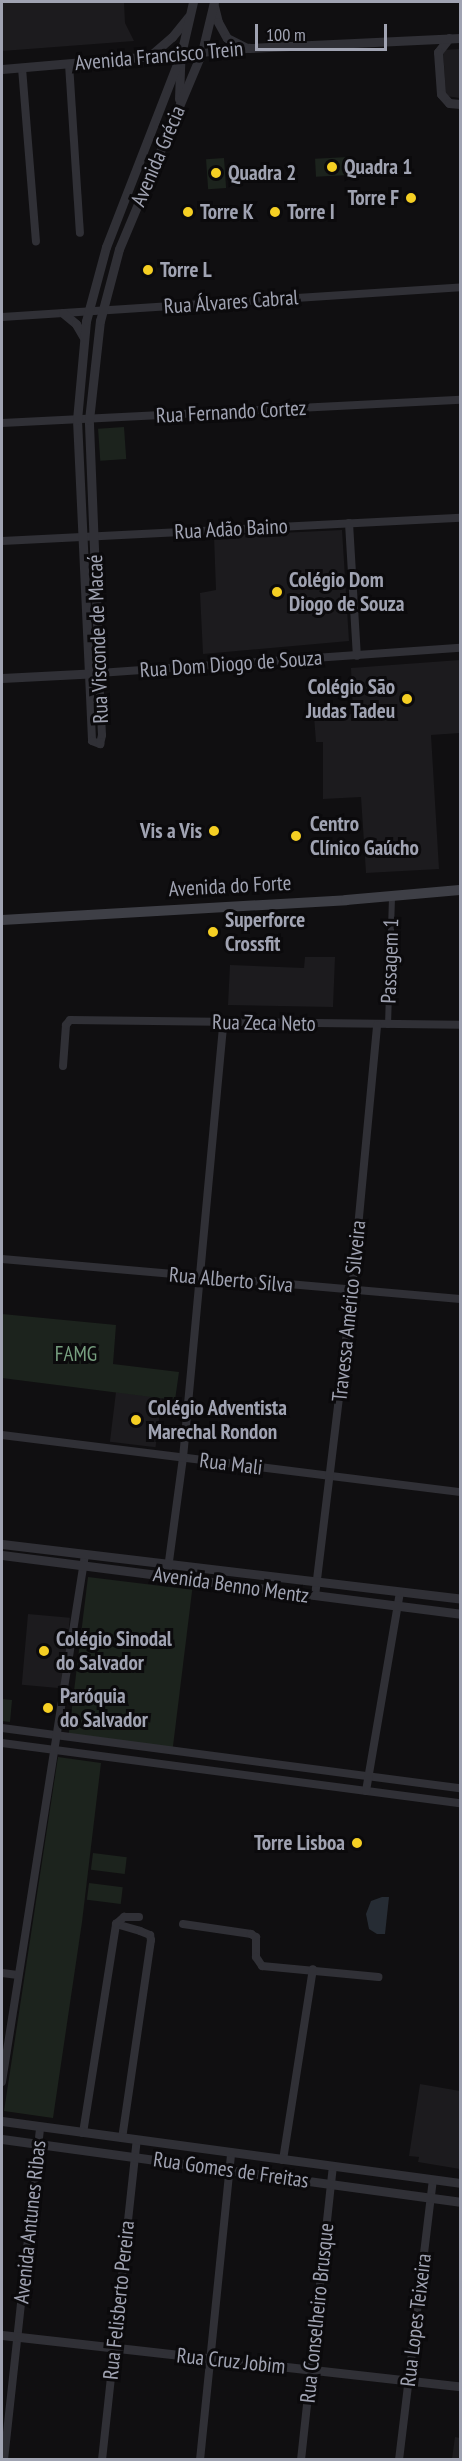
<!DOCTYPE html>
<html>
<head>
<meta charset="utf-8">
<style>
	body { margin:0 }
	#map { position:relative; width:462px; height:2461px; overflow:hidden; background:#100f11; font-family:"PT Sans Narrow",sans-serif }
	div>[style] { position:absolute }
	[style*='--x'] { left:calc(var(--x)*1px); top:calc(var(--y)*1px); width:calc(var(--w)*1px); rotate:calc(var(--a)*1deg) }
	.built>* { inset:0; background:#1c1b1e; transform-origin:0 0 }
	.green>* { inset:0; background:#1c231d; transform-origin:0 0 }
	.water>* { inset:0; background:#262c34 }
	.pedestrian>* { height:6px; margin:-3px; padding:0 3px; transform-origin:3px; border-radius:3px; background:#303036 }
	.minor>* { height:8px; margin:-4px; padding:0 4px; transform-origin:4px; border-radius:4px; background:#303036 }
	.tertiary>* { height:9px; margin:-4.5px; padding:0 4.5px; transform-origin:4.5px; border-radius:4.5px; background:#303036 }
	.secondary>* { height:10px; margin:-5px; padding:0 5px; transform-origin:5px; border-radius:5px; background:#3e3f46 }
	.dots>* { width:16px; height:16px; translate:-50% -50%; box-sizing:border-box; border:3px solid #0b0a0c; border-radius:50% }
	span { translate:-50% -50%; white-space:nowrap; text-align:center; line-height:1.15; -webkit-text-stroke:6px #0b0a0c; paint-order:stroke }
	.street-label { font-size:21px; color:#a0a3b2 }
	.poi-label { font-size:21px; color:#a0a3b2; font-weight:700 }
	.left { translate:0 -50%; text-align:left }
	.right { translate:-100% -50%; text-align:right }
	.park-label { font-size:21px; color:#769e7f }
	.frame { position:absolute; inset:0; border:3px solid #a0a3b2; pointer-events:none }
	.scale { position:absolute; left:255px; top:24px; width:132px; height:27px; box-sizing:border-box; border:3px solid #a0a3b2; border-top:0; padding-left:8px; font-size:18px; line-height:21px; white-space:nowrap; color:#a0a3b2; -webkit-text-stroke:4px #0b0a0c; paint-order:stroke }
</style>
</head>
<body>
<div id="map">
	<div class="built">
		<i style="clip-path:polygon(2px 2px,124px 2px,125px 23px,134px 41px,2px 51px)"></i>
		<i style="clip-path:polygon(460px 49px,460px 98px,446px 96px,443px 50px)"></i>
		<i style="clip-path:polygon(342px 530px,349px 641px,203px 654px,200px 593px,216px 590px,214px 536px)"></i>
		<i style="clip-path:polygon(460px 660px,460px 733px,431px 735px,439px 869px,366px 873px,361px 797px,323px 799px,323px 742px,316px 742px,314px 716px,353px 714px,351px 668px)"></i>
		<i style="clip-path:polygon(305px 957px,335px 957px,333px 1007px,228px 1005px,230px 965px,304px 968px)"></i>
		<i style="left:116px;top:1392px;width:46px;height:50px;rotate:7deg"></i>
		<i style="left:28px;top:1614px;width:42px;height:71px;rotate:5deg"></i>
		<i style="clip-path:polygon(420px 2084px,460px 2091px,460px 2169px,418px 2162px,419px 2157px,409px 2156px)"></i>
		<i style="clip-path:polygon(455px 2437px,460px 2438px,460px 2459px,452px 2459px)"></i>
	</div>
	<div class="green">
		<i style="left:348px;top:157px;width:18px;height:33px;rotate:87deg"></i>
		<i style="left:224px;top:158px;width:30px;height:18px;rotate:86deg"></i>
		<i style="left:124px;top:427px;width:32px;height:26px;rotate:86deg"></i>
		<i style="clip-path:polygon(2px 1314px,116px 1325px,113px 1364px,179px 1372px,175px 1400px,2px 1378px)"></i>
		<i style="left:88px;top:1577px;width:105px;height:160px;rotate:7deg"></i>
		<i style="clip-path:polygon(2px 1699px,12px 1700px,10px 1722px,2px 1721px)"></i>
		<i style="clip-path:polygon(58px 1757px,101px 1763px,82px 1922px,53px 2118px,4px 2111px)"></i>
		<i style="left:93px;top:1853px;width:34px;height:17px;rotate:7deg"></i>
		<i style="left:89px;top:1883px;width:34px;height:17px;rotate:7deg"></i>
	</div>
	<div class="water">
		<i style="clip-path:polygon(382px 1897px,389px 1897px,385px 1934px,377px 1934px,369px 1929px,366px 1914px,371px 1901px)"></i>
	</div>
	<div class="pedestrian">
		<i style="--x:388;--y:1025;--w:128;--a:-88.2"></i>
	</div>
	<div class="minor">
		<i style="--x:69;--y:64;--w:169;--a:86.3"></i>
		<i style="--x:22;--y:68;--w:174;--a:85.4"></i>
		<i style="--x:2;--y:317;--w:459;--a:-3.7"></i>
		<i style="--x:2;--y:423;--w:459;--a:-2.9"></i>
		<i style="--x:349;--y:523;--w:133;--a:86.6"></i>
		<i style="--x:2;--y:541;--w:459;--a:-2.9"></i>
		<i style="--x:89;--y:674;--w:67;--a:87.4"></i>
		<i style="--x:92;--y:741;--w:9;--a:21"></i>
		<i style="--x:100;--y:744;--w:9;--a:-77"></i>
		<i style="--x:102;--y:735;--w:62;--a:-92.8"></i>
		<i style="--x:99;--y:673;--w:362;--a:-4"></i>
		<i style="--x:63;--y:1066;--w:41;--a:-85.8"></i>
		<i style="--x:66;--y:1025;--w:6;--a:-51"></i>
		<i style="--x:70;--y:1020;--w:390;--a:0.7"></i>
		<i style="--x:2;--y:1259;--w:460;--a:5"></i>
		<i style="--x:2;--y:1435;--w:462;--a:7.1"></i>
		<i style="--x:167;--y:1576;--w:119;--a:-82.3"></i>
		<i style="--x:183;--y:1458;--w:437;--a:-84.7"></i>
		<i style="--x:315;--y:1596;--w:307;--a:-83.1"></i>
		<i style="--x:352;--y:1291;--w:267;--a:-84.6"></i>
		<i style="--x:2;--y:1728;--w:462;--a:7.5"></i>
		<i style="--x:2;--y:1743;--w:462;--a:7.5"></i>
		<i style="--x:366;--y:1791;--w:201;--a:-80.3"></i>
		<i style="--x:116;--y:1924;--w:25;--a:16"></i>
		<i style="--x:140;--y:1931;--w:11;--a:22"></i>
		<i style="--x:150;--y:1935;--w:5;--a:79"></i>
		<i style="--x:151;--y:1940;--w:200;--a:98.3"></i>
		<i style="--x:183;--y:1924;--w:69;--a:8.4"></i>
		<i style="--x:251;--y:1934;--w:6;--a:31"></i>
		<i style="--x:256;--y:1937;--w:20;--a:90"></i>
		<i style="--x:256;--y:1957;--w:11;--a:56"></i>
		<i style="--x:262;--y:1966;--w:117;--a:5.4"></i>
		<i style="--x:2;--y:1973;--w:16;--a:7"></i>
		<i style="--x:2;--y:2082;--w:533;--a:-81.05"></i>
		<i style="--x:83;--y:2133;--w:212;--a:-81"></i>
		<i style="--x:116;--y:1924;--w:11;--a:-41"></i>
		<i style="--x:124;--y:1917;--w:15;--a:0"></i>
		<i style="--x:283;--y:2160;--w:193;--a:-81.1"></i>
		<i style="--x:4;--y:2460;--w:335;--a:-83.8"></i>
		<i style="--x:102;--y:2460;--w:322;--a:-83.8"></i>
		<i style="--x:200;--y:2460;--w:309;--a:-84.2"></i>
		<i style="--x:301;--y:2460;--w:295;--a:-83.8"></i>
		<i style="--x:399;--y:2460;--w:282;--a:-83.1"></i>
	</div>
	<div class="tertiary">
		<i style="--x:214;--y:6;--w:16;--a:76"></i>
		<i style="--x:218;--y:22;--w:18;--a:61"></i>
		<i style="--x:227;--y:38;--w:20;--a:27"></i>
		<i style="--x:449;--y:38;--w:18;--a:128"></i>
		<i style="--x:438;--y:52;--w:42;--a:85.9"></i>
		<i style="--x:441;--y:94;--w:12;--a:48"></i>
		<i style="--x:449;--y:103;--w:11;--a:5"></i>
		<i style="--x:150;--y:56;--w:29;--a:-41"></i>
		<i style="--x:172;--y:37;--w:26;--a:-51"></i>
		<i style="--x:2;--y:69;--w:248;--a:-4.9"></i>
		<i style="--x:249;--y:48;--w:211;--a:-2.7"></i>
		<i style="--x:179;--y:99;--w:37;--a:-88"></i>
		<i style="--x:63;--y:313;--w:17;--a:40"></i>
		<i style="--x:76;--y:324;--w:16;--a:60"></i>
		<i style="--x:89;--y:674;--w:254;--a:-92.7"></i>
		<i style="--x:77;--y:420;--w:99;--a:-84.8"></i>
		<i style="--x:86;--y:321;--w:77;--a:-74.9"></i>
		<i style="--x:106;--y:247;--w:207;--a:-68.8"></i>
		<i style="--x:181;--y:54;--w:53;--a:-77"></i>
		<i style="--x:2;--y:678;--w:97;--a:-3"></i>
		<i style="--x:99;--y:673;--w:253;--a:-92.3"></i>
		<i style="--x:89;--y:420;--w:100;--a:-83.7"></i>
		<i style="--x:100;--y:321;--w:74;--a:-75.2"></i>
		<i style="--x:119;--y:249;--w:214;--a:-67.2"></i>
		<i style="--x:202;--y:52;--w:51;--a:-76.5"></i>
		<i style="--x:2;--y:1544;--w:461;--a:6.8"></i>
		<i style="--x:2;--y:1555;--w:462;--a:7.3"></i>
		<i style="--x:2;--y:2121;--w:462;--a:7.7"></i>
		<i style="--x:2;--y:2139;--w:462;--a:7.8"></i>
		<i style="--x:2;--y:2335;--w:461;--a:6.4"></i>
	</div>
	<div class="secondary">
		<i style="--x:2;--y:920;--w:345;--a:-3.3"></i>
		<i style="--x:346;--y:900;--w:114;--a:-5"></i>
	</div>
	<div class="dots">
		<i style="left:332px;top:167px;background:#f5cf23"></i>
		<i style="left:216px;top:173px;background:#f5cf23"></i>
		<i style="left:411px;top:198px;background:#f5cf23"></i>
		<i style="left:188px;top:212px;background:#f5cf23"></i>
		<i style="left:275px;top:212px;background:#f5cf23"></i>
		<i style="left:148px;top:270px;background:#f5cf23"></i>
		<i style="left:277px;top:592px;background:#f5cf23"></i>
		<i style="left:407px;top:699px;background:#f5cf23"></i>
		<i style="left:214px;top:831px;background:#f5cf23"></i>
		<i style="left:296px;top:836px;background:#f5cf23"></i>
		<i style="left:213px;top:932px;background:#f5cf23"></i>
		<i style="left:136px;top:1420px;background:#f5cf23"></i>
		<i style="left:44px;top:1651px;background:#f5cf23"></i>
		<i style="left:48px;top:1708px;background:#f5cf23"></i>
		<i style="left:357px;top:1843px;background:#f5cf23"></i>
	</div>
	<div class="street-label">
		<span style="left:159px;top:56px;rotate:-5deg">Avenida Francisco Trein</span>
		<span style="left:158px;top:156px;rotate:-67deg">Avenida Grécia</span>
		<span style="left:231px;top:302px;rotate:-4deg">Rua Álvares Cabral</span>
		<span style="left:231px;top:412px;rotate:-3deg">Rua Fernando Cortez</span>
		<span style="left:231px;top:529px;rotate:-3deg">Rua Adão Baino</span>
		<span style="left:98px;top:639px;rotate:-92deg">Rua Visconde de Macaé</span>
		<span style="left:231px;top:664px;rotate:-4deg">Rua Dom Diogo de Souza</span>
		<span style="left:230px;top:886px;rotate:-3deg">Avenida do Forte</span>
		<span style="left:390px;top:961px;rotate:-88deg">Passagem 1</span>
		<span style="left:264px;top:1023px;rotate:1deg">Rua Zeca Neto</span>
		<span style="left:231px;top:1280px;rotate:5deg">Rua Alberto Silva</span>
		<span style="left:349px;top:1311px;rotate:-84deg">Travessa Américo Silveira</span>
		<span style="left:231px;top:1464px;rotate:7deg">Rua Mali</span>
		<span style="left:231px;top:1585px;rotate:8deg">Avenida Benno Mentz</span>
		<span style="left:231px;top:2170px;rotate:8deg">Rua Gomes de Freitas</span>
		<span style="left:30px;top:2222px;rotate:-84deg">Avenida Antunes Ribas</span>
		<span style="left:119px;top:2300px;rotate:-84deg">Rua Felisberto Pereira</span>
		<span style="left:317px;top:2313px;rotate:-84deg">Rua Conselheiro Brusque</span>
		<span style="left:416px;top:2320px;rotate:-83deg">Rua Lopes Teixeira</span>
		<span style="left:231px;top:2361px;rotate:6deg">Rua Cruz Jobim</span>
	</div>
	<div class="poi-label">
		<span class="left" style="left:344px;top:167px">Quadra 1</span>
		<span class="left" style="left:228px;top:173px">Quadra 2</span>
		<span class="right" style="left:399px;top:198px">Torre F</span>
		<span class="left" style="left:200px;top:212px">Torre K</span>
		<span class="left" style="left:287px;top:212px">Torre I</span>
		<span class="left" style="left:160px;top:270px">Torre L</span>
		<span class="left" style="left:289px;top:592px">Colégio Dom<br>Diogo de Souza</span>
		<span class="right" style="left:395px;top:699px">Colégio São<br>Judas Tadeu</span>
		<span class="left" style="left:310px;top:836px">Centro<br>Clínico Gaúcho</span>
		<span class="right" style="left:202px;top:831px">Vis a Vis</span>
		<span class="left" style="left:225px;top:932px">Superforce<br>Crossfit</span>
		<span class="left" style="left:148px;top:1420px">Colégio Adventista<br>Marechal Rondon</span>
		<span class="left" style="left:56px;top:1651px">Colégio Sinodal<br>do Salvador</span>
		<span class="left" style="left:60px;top:1708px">Paróquia<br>do Salvador</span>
		<span class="right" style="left:345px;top:1843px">Torre Lisboa</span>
	</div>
	<div class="park-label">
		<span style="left:76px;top:1354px">FAMG</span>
	</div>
	<div class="frame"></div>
	<div class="scale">100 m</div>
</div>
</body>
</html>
